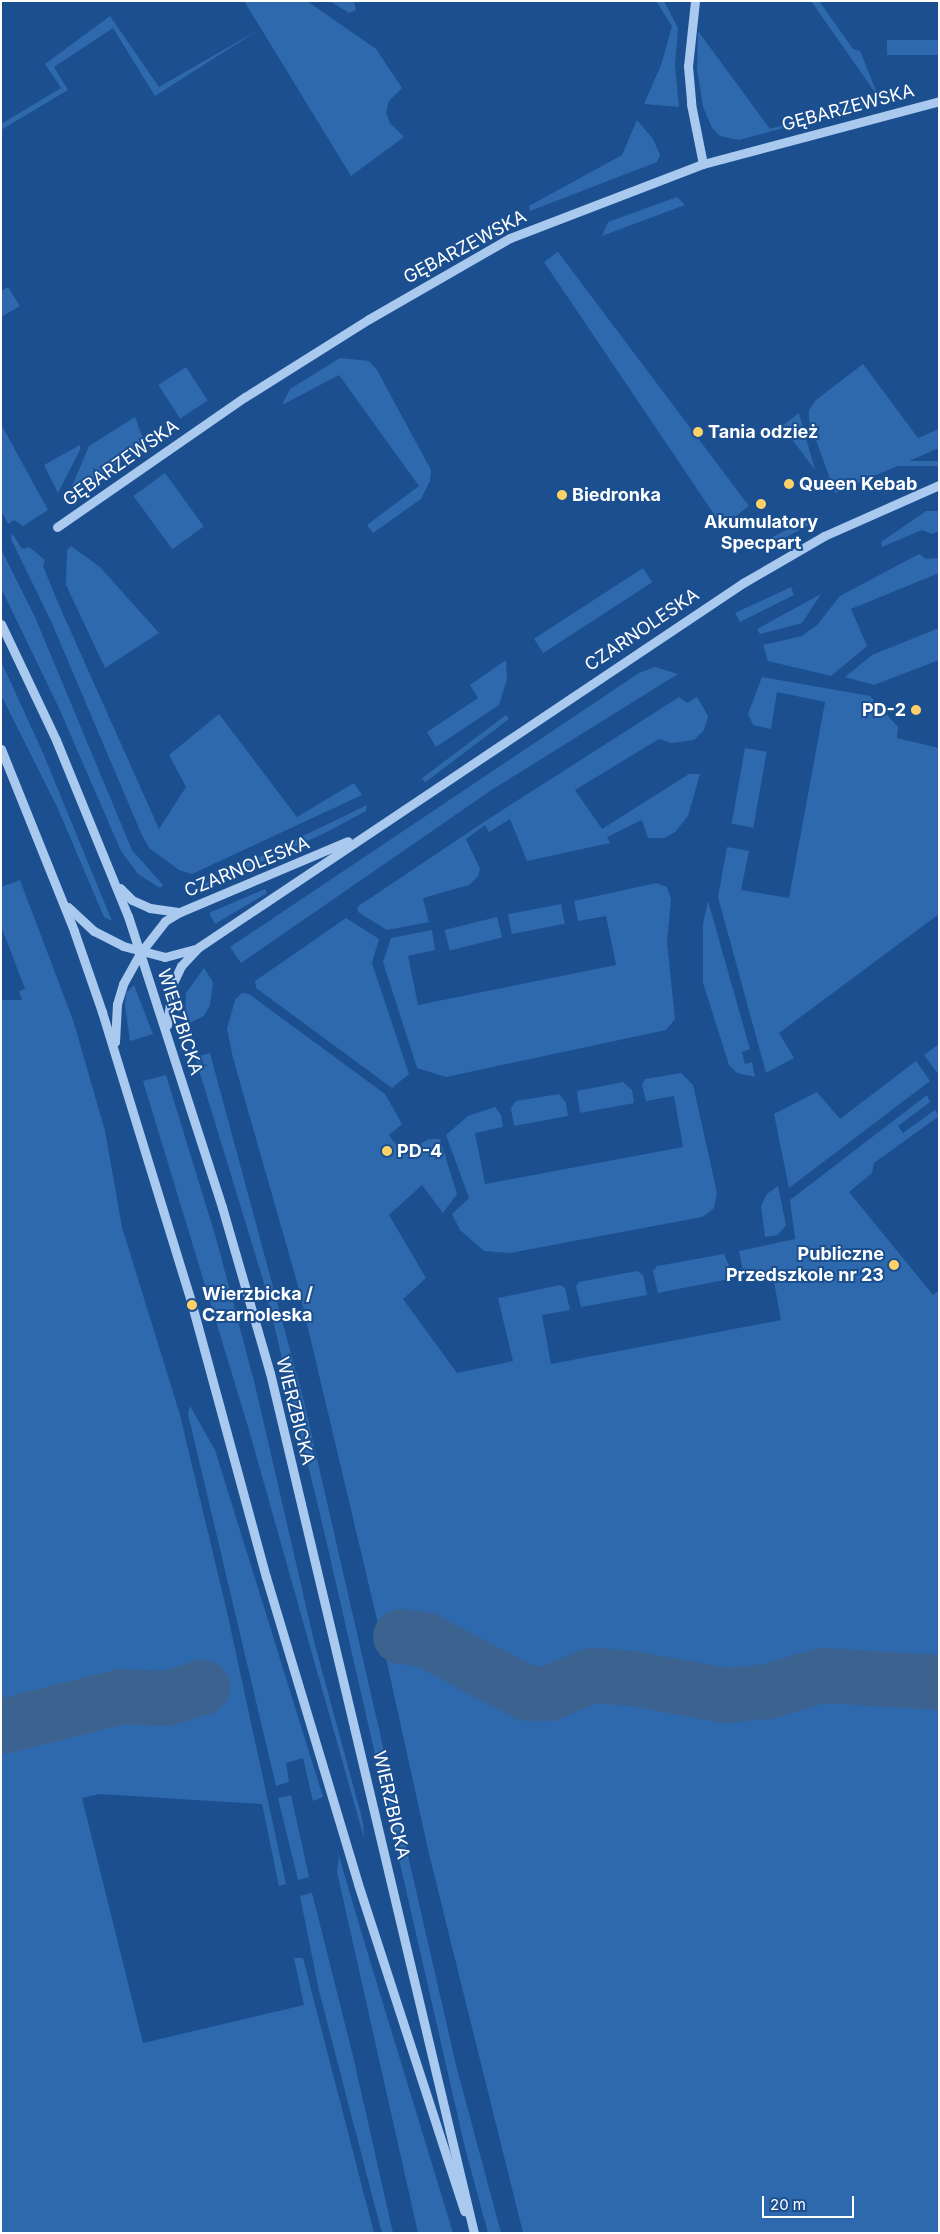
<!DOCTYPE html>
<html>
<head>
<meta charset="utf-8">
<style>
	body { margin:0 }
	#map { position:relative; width:940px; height:2234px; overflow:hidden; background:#1b4f8f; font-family:Inter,sans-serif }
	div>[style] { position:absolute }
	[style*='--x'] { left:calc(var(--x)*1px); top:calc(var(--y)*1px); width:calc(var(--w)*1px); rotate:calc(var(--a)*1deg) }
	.green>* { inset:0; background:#2e69ad; transform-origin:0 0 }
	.river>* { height:55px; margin:-27.5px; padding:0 27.5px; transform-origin:27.5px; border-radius:27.5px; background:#3c6290 }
	.minor>* { height:9px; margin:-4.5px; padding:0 4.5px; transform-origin:4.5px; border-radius:4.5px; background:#a9c9ee }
	.dots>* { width:14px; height:14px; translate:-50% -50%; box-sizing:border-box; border:2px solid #1b4f8f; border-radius:50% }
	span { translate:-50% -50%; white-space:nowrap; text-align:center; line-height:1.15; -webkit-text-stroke:4px #1b4f8f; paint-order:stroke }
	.street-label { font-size:18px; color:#fff }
	.poi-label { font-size:18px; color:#fff; font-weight:700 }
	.left { translate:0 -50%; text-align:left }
	.right { translate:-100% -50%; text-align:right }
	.frame { position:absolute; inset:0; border:2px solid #fff; pointer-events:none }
	.scale { position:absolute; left:762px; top:2196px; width:92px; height:22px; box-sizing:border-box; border:2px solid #fff; border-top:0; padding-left:6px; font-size:15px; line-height:18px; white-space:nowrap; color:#fff; -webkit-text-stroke:4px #1b4f8f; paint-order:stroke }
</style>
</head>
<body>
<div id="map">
	<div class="green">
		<i style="clip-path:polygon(244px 1px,307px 1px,376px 49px,402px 88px,389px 101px,386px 112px,390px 123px,404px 137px,351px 176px)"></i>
		<i style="clip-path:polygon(330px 1px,354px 1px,356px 10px,349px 13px)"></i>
		<i style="clip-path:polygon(656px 1px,664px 1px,678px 28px,675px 65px,679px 107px,644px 104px,661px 65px,672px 26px)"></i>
		<i style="clip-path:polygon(811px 1px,819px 1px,853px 49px,860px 51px,879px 98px,865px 106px,739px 140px,720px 136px,712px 128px,703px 107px,697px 69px,698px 31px,770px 129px,879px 98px)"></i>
		<i style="clip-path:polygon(110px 16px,159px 87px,260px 29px,155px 96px,113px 28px,54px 67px,68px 90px,1px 130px,1px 124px,61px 88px,45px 64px)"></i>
		<i style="left:939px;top:40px;width:15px;height:52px;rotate:90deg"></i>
		<i style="clip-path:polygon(637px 120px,653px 139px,660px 155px,657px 162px,530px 211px,529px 206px,622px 155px)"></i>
		<i style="clip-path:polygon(677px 197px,685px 205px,602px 236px,608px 222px)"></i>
		<i style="clip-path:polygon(558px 252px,749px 506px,722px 526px,544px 262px)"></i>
		<i style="clip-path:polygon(8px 287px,20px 306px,1px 317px,1px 291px)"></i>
		<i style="clip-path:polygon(340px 358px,369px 361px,377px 370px,431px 470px,430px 481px,421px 499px,373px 533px,367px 525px,419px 486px,339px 375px,282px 405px,290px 389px)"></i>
		<i style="clip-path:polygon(863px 364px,918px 438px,939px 429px,939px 448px,835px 493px,809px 420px,809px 410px,816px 400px)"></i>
		<i style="left:186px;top:367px;width:40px;height:33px;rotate:57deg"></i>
		<i style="clip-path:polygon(799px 413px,815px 470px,782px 426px)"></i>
		<i style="clip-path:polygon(135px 417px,145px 444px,67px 498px,89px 446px)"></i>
		<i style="clip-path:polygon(2px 426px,48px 510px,23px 526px,14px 520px,8px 524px,1px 510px)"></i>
		<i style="clip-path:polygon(80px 445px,80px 450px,58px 493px,44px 465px)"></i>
		<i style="left:939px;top:461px;width:5px;height:110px;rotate:90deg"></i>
		<i style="left:165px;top:473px;width:66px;height:39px;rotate:54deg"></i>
		<i style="clip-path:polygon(926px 511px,939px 511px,939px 531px,932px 534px,922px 530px,882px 547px,881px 542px)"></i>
		<i style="clip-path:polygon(817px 515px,819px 520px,769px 546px,751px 551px,754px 546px)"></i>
		<i style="clip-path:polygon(12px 533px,22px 549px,29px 547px,45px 560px,43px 566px,59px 605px,159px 829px,186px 787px,169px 755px,219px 714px,297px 817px,354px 783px,362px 795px,192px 874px,179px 870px,149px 848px,141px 833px,51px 621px,11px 539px)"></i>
		<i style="clip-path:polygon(71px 546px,100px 567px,159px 633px,105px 668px,66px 585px,67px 550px)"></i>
		<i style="clip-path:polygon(1px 549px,35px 617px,132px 850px,163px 885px,160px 888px,138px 874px,121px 851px,58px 706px,1px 588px)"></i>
		<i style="clip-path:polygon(919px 554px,926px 559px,939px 558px,939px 573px,851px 609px,867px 646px,831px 676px,768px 661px,763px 645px,802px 636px,817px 625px,840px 596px)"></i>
		<i style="left:643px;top:568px;width:17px;height:130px;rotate:57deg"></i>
		<i style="clip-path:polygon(791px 587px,794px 595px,740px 622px,735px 613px)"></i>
		<i style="clip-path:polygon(821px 594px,802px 623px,760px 634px,757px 629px)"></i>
		<i style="clip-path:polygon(939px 628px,939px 660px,874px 685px,845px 677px,872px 655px)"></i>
		<i style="clip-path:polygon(506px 660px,507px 679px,499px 705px,436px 747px,427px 732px,478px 698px,470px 685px)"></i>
		<i style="clip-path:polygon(1px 661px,43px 753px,112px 921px,104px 917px,58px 809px,1px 695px)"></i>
		<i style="clip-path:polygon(655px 667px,678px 674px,493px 789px,241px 963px,230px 947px,639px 673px)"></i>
		<i style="clip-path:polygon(762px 677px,870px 696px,898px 727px,897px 738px,939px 748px,939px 914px,779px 1033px,794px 1058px,766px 1073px,718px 897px,727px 847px,749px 851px,741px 890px,789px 898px,825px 702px,777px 692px,771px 729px,753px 725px,748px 714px)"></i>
		<i style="clip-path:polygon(679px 697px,687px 703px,697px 697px,708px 716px,704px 730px,694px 740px,671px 743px,659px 739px,575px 790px,602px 829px,689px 774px,700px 774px,688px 816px,675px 832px,664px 838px,648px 838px,642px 820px,607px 837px,610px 843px,527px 861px,510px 819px,489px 832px,485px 825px,466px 839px,480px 869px,478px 876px,469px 885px,423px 898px,429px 922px,387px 930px,358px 912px,357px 907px,487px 820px)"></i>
		<i style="left:506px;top:715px;width:5px;height:105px;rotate:53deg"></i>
		<i style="left:745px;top:748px;width:22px;height:77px;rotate:10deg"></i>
		<i style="clip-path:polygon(367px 805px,366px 811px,327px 832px,203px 888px,204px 884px)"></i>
		<i style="clip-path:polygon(20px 880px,74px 1023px,105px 1131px,122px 1227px,180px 1415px,227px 1612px,286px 1884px,279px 1886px,262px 1804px,99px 1794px,82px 1798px,143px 2043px,304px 2005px,294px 1958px,303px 1958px,374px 2233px,1px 2233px,1px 1000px,22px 1000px,19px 991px,25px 989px,1px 926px,1px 887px)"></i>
		<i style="clip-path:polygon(656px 883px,667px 887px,671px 899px,667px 942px,675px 1019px,666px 1030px,446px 1077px,417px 1068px,383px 962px,391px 938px,432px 930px,435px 950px,408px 956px,418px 1005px,616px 965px,606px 916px,578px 921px,574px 901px)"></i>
		<i style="clip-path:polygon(265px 889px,267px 893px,215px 924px,209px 913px)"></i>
		<i style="clip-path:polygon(708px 901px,750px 1049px,742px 1052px,745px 1064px,752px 1062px,755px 1077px,737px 1073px,729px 1065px,703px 983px,703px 924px)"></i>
		<i style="left:561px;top:904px;width:20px;height:54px;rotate:79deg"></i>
		<i style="left:497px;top:917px;width:21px;height:54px;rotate:76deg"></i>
		<i style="clip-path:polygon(346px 918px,379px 939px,372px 963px,409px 1074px,392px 1088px,256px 988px,255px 981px)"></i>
		<i style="clip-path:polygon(204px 968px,213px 982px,210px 1005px,204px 1016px,185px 1025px,186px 993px)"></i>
		<i style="clip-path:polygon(134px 985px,153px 1034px,130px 1041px,125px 1006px,126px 993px)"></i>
		<i style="clip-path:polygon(242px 993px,249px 994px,385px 1094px,402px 1124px,389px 1135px,403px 1154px,429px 1139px,440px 1139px,457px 1194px,443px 1213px,422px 1185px,389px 1215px,426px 1278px,403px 1299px,457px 1373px,513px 1361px,498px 1298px,560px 1285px,565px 1288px,570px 1310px,542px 1315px,551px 1364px,781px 1320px,772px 1271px,744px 1276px,739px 1251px,795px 1239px,790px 1200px,927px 1095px,930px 1102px,898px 1126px,903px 1133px,935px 1110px,939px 1116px,874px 1163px,872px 1173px,849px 1192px,933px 1295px,939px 1290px,939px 2233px,523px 2233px,429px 1854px,384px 1649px,297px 1282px,233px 1058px,227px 1029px,235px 1000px)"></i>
		<i style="clip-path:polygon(939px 1044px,939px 1075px,924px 1055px)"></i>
		<i style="clip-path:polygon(210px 1053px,304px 1402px,456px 2065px,501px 2233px,488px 2233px,465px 2148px,324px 1531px,263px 1280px,195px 1057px)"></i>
		<i style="clip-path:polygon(916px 1061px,930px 1081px,789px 1188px,774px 1114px,817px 1092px,840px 1119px)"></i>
		<i style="clip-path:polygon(681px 1073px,693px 1085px,717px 1193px,714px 1208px,708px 1213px,702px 1217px,510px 1253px,484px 1251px,460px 1230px,452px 1214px,469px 1198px,446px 1135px,468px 1116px,495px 1107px,501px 1115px,503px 1127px,475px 1133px,485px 1184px,683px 1147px,674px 1096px,646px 1101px,642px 1085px,645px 1079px)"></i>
		<i style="clip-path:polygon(166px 1075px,216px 1238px,255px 1385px,314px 1641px,363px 1822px,364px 1838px,249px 1430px,143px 1081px)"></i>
		<i style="clip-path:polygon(623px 1082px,632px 1090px,634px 1103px,580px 1113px,577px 1091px)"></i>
		<i style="clip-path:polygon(559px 1094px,566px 1103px,568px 1116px,514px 1126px,511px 1108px,516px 1101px)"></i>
		<i style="clip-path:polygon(778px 1186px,786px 1225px,778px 1235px,765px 1237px,761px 1206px,767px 1194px)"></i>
		<i style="clip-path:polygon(724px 1254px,734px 1278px,658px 1293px,653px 1271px,657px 1266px)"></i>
		<i style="clip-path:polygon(637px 1271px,643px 1275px,647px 1295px,581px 1307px,576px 1286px,579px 1282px)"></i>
		<i style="clip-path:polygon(190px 1406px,215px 1450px,323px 1797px,313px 1801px,303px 1758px,286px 1763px,289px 1782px,276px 1786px,188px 1414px)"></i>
		<i style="clip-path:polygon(291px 1795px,309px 1877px,298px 1880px,278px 1798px)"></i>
		<i style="clip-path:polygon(339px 1856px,364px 1941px,453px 2233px,418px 2233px,337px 1872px)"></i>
		<i style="clip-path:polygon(312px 1893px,353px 2056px,393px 2233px,382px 2233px,380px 2226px,319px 1991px,300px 1896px)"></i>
	</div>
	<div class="river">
		<i style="--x:400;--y:1636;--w:24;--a:7"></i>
		<i style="--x:424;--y:1639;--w:116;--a:27.7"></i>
		<i style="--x:527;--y:1693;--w:21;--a:0"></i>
		<i style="--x:548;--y:1693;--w:48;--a:-22.2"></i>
		<i style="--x:592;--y:1675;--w:40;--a:4.3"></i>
		<i style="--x:632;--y:1678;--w:95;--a:10.4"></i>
		<i style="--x:725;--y:1695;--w:41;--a:-5.6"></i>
		<i style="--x:766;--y:1691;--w:58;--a:-15.9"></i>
		<i style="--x:822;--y:1675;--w:117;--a:3.4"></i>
		<i style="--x:1;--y:1726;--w:124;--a:-14"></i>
		<i style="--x:121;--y:1696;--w:45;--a:2.5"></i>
		<i style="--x:166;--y:1698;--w:38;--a:-17"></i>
	</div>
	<div class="minor">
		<i style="--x:695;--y:1;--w:65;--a:96.1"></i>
		<i style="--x:688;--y:66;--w:38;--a:85"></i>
		<i style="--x:691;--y:104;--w:61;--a:78.7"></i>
		<i style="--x:57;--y:527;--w:229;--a:-34.7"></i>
		<i style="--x:245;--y:397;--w:146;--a:-32.2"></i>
		<i style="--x:369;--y:319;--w:163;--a:-29.9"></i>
		<i style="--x:510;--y:238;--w:207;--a:-21"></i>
		<i style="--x:703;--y:164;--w:244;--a:-14.9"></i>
		<i style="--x:1;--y:624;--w:128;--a:64.6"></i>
		<i style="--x:56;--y:740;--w:190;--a:67.8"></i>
		<i style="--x:128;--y:916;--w:306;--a:72.1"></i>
		<i style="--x:222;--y:1207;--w:173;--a:73.9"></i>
		<i style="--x:270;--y:1373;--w:884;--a:76.66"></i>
		<i style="--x:1;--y:749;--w:196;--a:68.1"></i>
		<i style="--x:74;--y:931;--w:86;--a:70.9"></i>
		<i style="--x:102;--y:1012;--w:307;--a:72.9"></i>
		<i style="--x:192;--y:1305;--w:282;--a:74.8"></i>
		<i style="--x:266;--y:1577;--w:320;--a:73.3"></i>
		<i style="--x:358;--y:1884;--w:344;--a:72"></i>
		<i style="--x:120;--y:888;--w:17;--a:45"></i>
		<i style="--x:132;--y:900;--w:20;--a:24"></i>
		<i style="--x:150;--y:908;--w:30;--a:8"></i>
		<i style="--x:68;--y:907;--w:35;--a:43"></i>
		<i style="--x:94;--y:931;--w:33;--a:27"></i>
		<i style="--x:123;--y:946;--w:43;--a:14.7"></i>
		<i style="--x:165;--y:957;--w:30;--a:-15"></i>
		<i style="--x:167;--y:1025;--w:42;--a:-81.9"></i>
		<i style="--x:173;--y:983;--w:19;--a:-65"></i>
		<i style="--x:181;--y:966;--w:26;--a:-47"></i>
		<i style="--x:199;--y:947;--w:655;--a:-33.79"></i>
		<i style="--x:743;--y:583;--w:94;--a:-30.1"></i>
		<i style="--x:824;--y:536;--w:126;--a:-23.9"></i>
		<i style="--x:115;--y:1042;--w:38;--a:-87"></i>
		<i style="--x:117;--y:1004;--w:21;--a:-73"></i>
		<i style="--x:123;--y:984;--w:37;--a:-61"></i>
		<i style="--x:141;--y:952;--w:39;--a:-52"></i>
		<i style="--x:165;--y:921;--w:17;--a:-31"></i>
		<i style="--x:180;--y:912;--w:182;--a:-22.9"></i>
	</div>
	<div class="dots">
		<i style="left:698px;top:432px;background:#ffd166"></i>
		<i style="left:789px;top:484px;background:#ffd166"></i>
		<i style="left:562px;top:495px;background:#ffd166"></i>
		<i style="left:761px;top:504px;background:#ffd166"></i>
		<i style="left:916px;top:710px;background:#ffd166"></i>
		<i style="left:387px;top:1151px;background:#ffd166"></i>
		<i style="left:894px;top:1265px;background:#ffd166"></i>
		<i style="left:192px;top:1305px;background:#ffd166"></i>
	</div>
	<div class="street-label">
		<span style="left:848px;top:108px;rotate:-15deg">GĘBARZEWSKA</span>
		<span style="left:465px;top:247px;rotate:-28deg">GĘBARZEWSKA</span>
		<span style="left:121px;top:463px;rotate:-35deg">GĘBARZEWSKA</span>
		<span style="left:642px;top:630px;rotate:-34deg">CZARNOLESKA</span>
		<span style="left:247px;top:867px;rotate:-22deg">CZARNOLESKA</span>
		<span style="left:180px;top:1022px;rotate:72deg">WIERZBICKA</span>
		<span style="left:295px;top:1411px;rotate:76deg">WIERZBICKA</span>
		<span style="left:391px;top:1805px;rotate:77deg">WIERZBICKA</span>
	</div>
	<div class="poi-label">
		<span class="left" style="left:708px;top:432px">Tania odzież</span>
		<span class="left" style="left:799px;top:484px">Queen Kebab</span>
		<span class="left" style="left:572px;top:495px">Biedronka</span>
		<span style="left:761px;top:533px">Akumulatory<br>Specpart</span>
		<span class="right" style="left:906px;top:710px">PD-2</span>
		<span class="left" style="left:397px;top:1151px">PD-4</span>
		<span class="right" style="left:884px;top:1265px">Publiczne<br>Przedszkole nr 23</span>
		<span class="left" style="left:202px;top:1305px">Wierzbicka /<br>Czarnoleska</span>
	</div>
	<div class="frame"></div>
	<div class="scale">20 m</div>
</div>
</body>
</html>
